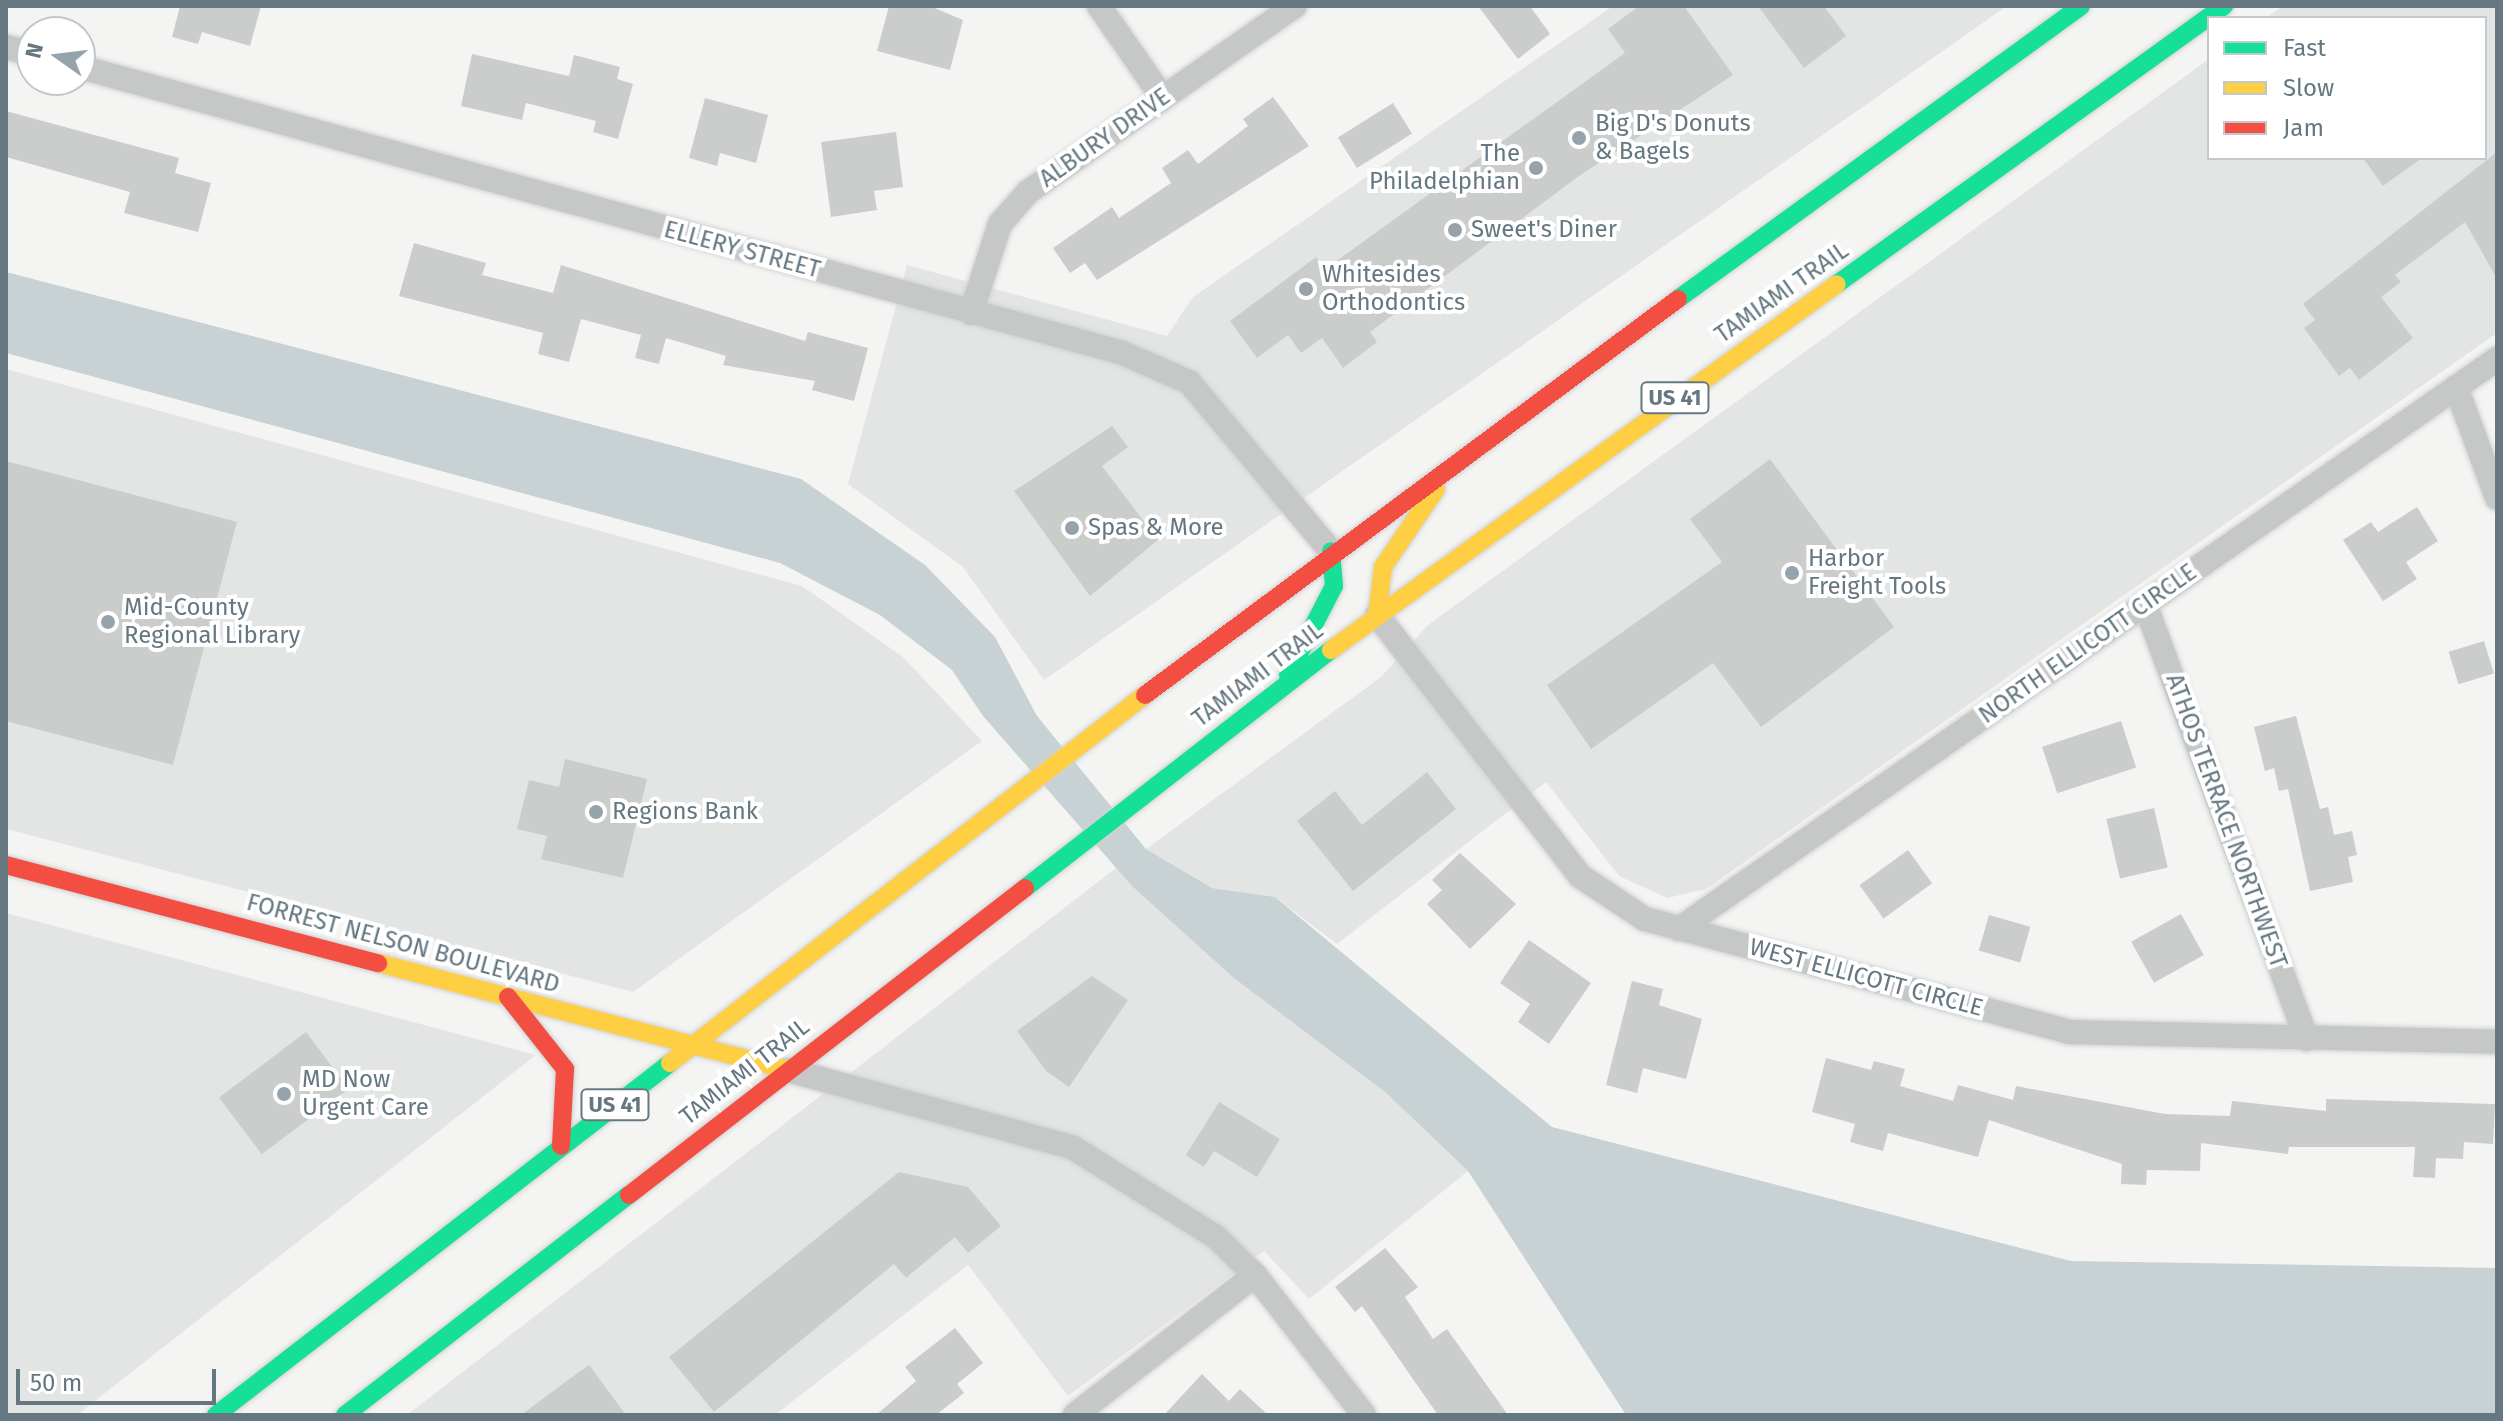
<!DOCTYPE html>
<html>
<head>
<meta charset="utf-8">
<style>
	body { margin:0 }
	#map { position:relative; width:2503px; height:1421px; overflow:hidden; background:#f4f4f3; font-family:"Fira Sans",sans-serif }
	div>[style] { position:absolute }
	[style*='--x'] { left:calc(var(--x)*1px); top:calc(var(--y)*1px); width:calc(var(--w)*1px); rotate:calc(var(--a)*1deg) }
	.built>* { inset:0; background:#e3e5e4 }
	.water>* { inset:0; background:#c8d2d4 }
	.building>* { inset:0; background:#cbcdcd; transform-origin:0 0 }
	.roads { filter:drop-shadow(0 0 2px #d0d2d2) drop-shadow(0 0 2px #d0d2d2) }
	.street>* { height:24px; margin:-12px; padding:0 12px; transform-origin:12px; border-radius:12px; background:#c6c8c8 }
	.fast>* { height:18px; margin:-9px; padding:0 9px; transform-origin:9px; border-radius:9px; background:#16e098 }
	.slow>* { height:18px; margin:-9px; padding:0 9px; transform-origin:9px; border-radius:9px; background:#ffcf43 }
	.jam>* { height:18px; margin:-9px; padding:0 9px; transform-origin:9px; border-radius:9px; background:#f24e42 }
	.dots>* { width:22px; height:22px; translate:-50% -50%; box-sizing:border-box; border:4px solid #fff; border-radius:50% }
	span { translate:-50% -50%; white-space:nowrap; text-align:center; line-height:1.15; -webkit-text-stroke:8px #fff; paint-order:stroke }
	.shield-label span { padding:2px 6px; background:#fff; border:2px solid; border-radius:6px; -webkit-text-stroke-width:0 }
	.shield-label { font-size:22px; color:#657882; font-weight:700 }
	.poi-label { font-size:24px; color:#657882 }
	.left { translate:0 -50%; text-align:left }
	.right { translate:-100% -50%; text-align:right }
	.street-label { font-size:24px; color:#657882 }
	.frame { position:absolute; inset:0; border:8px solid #657882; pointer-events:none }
	.legend { position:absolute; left:2207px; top:16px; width:280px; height:144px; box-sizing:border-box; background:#fff; border:2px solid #c1c9cd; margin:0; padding:10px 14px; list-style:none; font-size:24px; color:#657882 }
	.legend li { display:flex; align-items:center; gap:16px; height:40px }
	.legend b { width:40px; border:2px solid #c1c9cd }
	.north { position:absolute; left:16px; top:16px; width:80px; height:80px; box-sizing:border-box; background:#fff; border:2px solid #c1c9cd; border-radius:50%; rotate:284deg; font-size:22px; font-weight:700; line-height:32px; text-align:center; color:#657882 }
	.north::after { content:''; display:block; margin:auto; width:28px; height:36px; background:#97a3aa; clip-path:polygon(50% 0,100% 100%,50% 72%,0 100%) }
	.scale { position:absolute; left:16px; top:1369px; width:200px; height:36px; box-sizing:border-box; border:4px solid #657882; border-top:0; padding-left:10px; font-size:24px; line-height:28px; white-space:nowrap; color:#657882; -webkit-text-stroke:6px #fff; paint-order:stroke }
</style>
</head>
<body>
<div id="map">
	<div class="built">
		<i style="clip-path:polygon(1613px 6px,2007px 6px,1044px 680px,963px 567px,848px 484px,907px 265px,1167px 336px,1193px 297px)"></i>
		<i style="clip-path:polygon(2283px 6px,2497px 6px,2497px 333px,1706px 889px,1667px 898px,1619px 876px,1546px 782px,1337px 944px,1275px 897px,1212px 888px,1146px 849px,1381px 677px,1428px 625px,2209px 59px,2209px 158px,2485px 158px,2485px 18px,2266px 18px)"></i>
		<i style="clip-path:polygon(6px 369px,802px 586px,903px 657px,982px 741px,633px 992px,6px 829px)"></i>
		<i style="clip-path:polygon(1116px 868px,1235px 979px,1385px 1092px,1468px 1171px,1309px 1299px,1264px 1251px,1068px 1396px,968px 1265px,775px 1415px,407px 1415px)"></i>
		<i style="clip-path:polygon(6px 913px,536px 1055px,77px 1415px,6px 1415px)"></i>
	</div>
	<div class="water">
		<i style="clip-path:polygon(6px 272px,801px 479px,925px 565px,995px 637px,1037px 716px,1146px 849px,1212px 888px,1275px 897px,1552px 1127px,2071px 1261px,2497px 1268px,2497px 1415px,1626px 1415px,1468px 1171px,1385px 1092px,1235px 979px,1132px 886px,983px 716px,952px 670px,880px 615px,780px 563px,6px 353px)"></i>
	</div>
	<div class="building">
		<i style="clip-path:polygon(180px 6px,261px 6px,250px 46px,202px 32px,198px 44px,172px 37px)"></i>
		<i style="clip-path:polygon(889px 6px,930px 6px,963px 20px,950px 70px,877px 51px)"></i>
		<i style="clip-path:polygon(1478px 6px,1530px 6px,1550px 34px,1518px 59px)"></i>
		<i style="clip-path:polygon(1639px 6px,1684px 6px,1733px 75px,1579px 176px,1370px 332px,1377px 342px,1343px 368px,1322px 338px,1301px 353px,1288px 335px,1257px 358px,1230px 321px,1316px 257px,1324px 270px,1625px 53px,1608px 29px)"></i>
		<i style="clip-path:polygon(1758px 6px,1824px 6px,1846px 36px,1804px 68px)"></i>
		<i style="clip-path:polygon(472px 54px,569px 76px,574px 55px,620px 67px,617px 79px,633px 84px,618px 139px,593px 132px,596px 121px,526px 103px,522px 120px,461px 106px)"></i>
		<i style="clip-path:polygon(1273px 97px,1309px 146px,1097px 280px,1085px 263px,1070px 273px,1053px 248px,1112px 207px,1119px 218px,1171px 183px,1162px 168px,1188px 150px,1198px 164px,1248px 126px,1243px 119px)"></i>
		<i style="clip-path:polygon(705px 98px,768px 115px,756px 163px,720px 153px,717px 166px,689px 158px)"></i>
		<i style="left:1393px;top:103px;width:36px;height:65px;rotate:58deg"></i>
		<i style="clip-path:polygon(6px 111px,179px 158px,175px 173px,211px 183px,198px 232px,124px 213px,130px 192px,6px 157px)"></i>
		<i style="clip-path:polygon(896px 132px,903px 187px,874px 191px,877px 210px,831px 217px,821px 142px)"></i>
		<i style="clip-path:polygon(2497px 152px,2497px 279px,2465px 222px,2395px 275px,2401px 282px,2381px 297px,2413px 338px,2359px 380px,2350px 368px,2339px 376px,2304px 328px,2315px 320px,2303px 304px)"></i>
		<i style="clip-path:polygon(2363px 158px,2422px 158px,2383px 186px)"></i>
		<i style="clip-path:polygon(414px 243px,486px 263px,482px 275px,553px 293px,561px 265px,805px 341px,808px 332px,868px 348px,854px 401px,812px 390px,815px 381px,723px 365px,726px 356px,666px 338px,659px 364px,635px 358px,641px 335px,581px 319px,569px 362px,538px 354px,543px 333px,399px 296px)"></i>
		<i style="clip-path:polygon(1112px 426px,1128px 447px,1102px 466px,1158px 540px,1090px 596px,1014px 491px)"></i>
		<i style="clip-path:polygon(1770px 459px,1894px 627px,1761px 727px,1713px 663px,1591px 749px,1547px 685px,1722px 562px,1690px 519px)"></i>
		<i style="clip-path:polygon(6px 461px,237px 522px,173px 765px,6px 721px)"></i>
		<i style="clip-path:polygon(2417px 507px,2438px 541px,2406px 562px,2417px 579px,2383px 601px,2343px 540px,2371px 522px,2378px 532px)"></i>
		<i style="left:2484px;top:641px;width:34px;height:37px;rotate:73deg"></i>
		<i style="clip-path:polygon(2296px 716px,2320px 809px,2328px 807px,2334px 835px,2352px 831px,2357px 855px,2348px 857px,2353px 882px,2310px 891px,2288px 789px,2279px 791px,2274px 768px,2265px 771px,2254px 727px)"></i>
		<i style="left:2121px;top:721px;width:49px;height:83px;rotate:72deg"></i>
		<i style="clip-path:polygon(565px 759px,647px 779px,623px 878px,541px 859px,547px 836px,517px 829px,529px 780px,559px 787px)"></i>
		<i style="clip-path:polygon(1427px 772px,1456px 809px,1353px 891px,1297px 821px,1335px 791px,1362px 825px)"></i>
		<i style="left:2154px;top:808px;width:61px;height:49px;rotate:77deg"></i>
		<i style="left:1908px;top:850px;width:41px;height:60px;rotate:54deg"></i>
		<i style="clip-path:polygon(1460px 853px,1516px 904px,1470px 949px,1427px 904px,1442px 890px,1432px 880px)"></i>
		<i style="left:2181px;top:914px;width:47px;height:57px;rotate:61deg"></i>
		<i style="left:1989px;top:915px;width:43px;height:37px;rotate:16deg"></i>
		<i style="clip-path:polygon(1529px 940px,1591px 983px,1549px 1044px,1518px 1022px,1530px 1004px,1500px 983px)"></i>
		<i style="clip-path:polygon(1092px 976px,1128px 1000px,1069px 1087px,1046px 1071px,1017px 1031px)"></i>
		<i style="clip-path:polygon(1632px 981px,1663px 989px,1659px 1005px,1702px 1019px,1686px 1079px,1643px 1068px,1637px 1093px,1606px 1085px)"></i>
		<i style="left:306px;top:1032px;width:71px;height:109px;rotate:53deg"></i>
		<i style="clip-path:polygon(1826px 1058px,1871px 1070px,1874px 1061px,1905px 1069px,1900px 1086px,1953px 1101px,1958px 1085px,2013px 1100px,2016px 1086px,2165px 1114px,2230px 1116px,2232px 1101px,2326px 1111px,2326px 1099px,2495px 1104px,2493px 1144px,2464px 1142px,2463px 1159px,2436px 1158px,2435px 1178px,2413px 1177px,2415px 1147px,2289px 1147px,2288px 1154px,2201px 1143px,2200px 1171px,2147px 1170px,2146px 1185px,2121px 1184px,2122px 1164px,1989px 1120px,1978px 1157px,1888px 1133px,1883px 1151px,1850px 1142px,1855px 1124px,1812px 1112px)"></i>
		<i style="clip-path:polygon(1219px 1102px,1280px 1139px,1257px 1177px,1214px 1151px,1204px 1167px,1186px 1155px)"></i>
		<i style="clip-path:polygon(899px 1172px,968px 1187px,1001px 1226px,968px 1253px,955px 1237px,906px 1278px,894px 1264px,714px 1412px,669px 1357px)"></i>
		<i style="clip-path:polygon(1385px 1248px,1418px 1287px,1405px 1297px,1433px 1339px,1447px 1329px,1508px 1415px,1438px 1415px,1362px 1306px,1355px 1312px,1335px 1287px)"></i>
		<i style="clip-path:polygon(955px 1328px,983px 1363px,957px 1384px,964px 1393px,936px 1415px,876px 1415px,916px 1381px,905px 1367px)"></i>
		<i style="clip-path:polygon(589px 1365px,626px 1415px,521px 1415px,568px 1380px)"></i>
		<i style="clip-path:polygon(1202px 1374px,1229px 1401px,1240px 1389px,1268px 1415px,1164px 1415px)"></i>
	</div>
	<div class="roads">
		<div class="street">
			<i style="--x:1099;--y:6;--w:112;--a:55.2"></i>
			<i style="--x:6;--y:47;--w:27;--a:15"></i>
			<i style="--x:80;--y:67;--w:1078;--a:15.33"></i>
			<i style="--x:1120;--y:352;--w:75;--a:23.5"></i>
			<i style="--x:1189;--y:382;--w:221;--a:50"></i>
			<i style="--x:971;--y:313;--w:94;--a:-72"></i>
			<i style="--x:1000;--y:224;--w:43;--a:-48.8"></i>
			<i style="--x:1028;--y:192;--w:325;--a:-34.9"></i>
			<i style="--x:2456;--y:387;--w:118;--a:69.7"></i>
			<i style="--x:2145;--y:604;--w:464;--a:69.6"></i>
			<i style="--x:1377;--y:615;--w:331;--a:52.1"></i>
			<i style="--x:1580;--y:876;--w:78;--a:33.5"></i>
			<i style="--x:1645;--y:919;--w:439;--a:14.9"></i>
			<i style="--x:2069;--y:1032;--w:428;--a:1.3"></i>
			<i style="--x:1679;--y:929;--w:997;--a:-34.87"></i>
			<i style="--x:788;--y:1070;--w:294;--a:15.2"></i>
			<i style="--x:1072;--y:1147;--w:170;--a:32"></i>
			<i style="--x:1216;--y:1237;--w:54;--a:44.3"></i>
			<i style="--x:1255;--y:1275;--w:177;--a:52.1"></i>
			<i style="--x:1075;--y:1415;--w:228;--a:-37.9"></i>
		</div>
		<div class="fast">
			<i style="--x:1837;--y:284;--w:477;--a:-35.7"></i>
			<i style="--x:1678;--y:299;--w:498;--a:-36"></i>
			<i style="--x:1288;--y:675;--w:100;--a:-62.7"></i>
			<i style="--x:1334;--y:586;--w:35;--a:-95"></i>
			<i style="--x:1025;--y:888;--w:388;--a:-37.9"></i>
			<i style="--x:216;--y:1415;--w:574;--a:-37.79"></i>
			<i style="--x:345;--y:1415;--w:359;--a:-37.8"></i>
		</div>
		<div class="slow">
			<i style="--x:1377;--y:615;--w:48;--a:-82.9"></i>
			<i style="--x:1383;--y:567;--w:94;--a:-55.8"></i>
			<i style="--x:1331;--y:650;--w:624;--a:-35.88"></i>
			<i style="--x:378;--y:963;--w:424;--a:14.6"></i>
			<i style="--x:670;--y:1063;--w:601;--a:-37.77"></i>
		</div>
		<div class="jam">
			<i style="--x:1145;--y:695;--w:664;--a:-36.61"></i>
			<i style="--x:6;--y:865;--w:385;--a:14.8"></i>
			<i style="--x:508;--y:997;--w:92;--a:51.6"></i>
			<i style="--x:565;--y:1069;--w:77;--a:93"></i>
			<i style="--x:629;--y:1195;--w:501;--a:-37.78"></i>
		</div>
	</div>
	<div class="dots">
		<i style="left:1579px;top:138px;background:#97a3aa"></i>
		<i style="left:1536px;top:168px;background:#97a3aa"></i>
		<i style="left:1455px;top:230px;background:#97a3aa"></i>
		<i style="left:1306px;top:289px;background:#97a3aa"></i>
		<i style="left:1072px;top:528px;background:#97a3aa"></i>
		<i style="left:1792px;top:573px;background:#97a3aa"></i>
		<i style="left:108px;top:622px;background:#97a3aa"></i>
		<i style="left:596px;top:812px;background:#97a3aa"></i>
		<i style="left:284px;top:1094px;background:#97a3aa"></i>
	</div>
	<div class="shield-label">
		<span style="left:1675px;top:398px">US 41</span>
		<span style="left:615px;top:1105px">US 41</span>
	</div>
	<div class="poi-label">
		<span class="left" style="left:1595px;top:138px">Big D's Donuts<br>&amp; Bagels</span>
		<span class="right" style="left:1520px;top:168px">The<br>Philadelphian</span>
		<span class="left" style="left:1471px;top:230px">Sweet's Diner</span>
		<span class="left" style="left:1322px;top:289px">Whitesides<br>Orthodontics</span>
		<span class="left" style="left:1088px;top:528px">Spas &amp; More</span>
		<span class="left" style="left:1808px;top:573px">Harbor<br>Freight Tools</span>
		<span class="left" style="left:124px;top:622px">Mid-County<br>Regional Library</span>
		<span class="left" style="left:612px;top:812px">Regions Bank</span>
		<span class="left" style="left:302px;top:1094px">MD Now<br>Urgent Care</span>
	</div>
	<div class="street-label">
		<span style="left:1105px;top:138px;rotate:-35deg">ALBURY DRIVE</span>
		<span style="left:742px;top:250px;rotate:15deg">ELLERY STREET</span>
		<span style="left:1782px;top:293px;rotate:-35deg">TAMIAMI TRAIL</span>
		<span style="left:2088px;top:644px;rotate:-35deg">NORTH ELLICOTT CIRCLE</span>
		<span style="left:1258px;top:675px;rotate:-37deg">TAMIAMI TRAIL</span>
		<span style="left:2226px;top:821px;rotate:70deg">ATHOS TERRACE NORTHWEST</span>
		<span style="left:403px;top:944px;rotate:15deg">FORREST NELSON BOULEVARD</span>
		<span style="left:1866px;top:978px;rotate:15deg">WEST ELLICOTT CIRCLE</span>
		<span style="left:745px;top:1072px;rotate:-38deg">TAMIAMI TRAIL</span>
	</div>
	<div class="frame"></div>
	<ul class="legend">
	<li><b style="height:10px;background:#16e098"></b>Fast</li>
	<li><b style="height:10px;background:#ffcf43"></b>Slow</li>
	<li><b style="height:10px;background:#f24e42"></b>Jam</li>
	</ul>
	<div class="north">N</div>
	<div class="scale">50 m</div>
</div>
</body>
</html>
